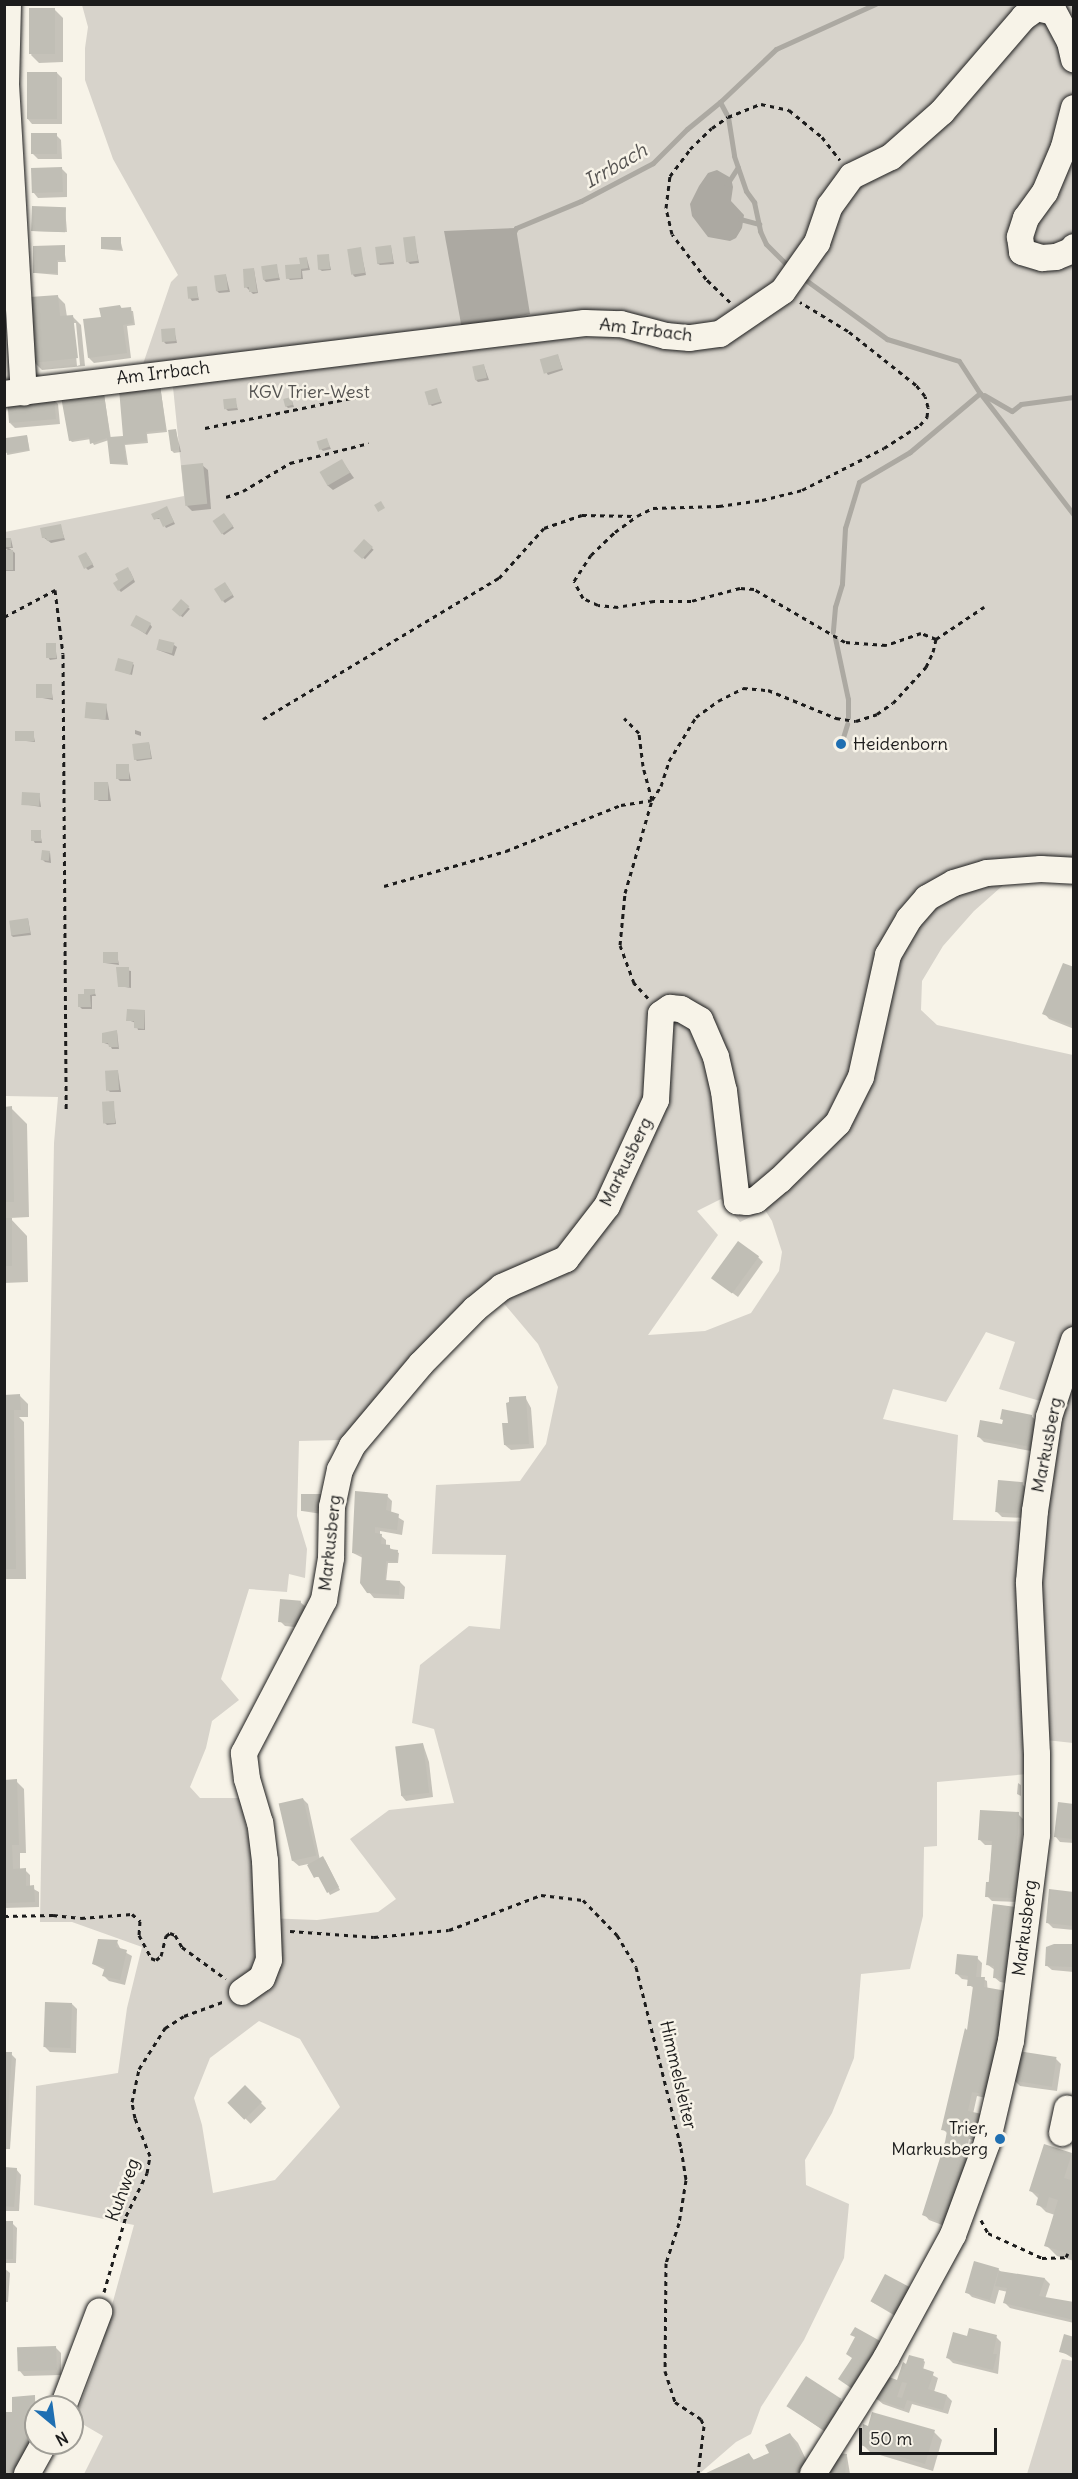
<!DOCTYPE html>
<html>
<head>
<meta charset="utf-8">
<style>
	body { margin:0 }
	#map { position:relative; width:1078px; height:2479px; overflow:hidden; background:#f7f3e8; font-family:Delius,sans-serif }
	div>[style] { position:absolute }
	[style*='--x'] { left:calc(var(--x)*1px); top:calc(var(--y)*1px); width:calc(var(--w)*1px); rotate:calc(var(--a)*1deg) }
	.green>* { inset:0; background:#d7d3cb }
	.water>* { inset:0; background:#aca9a2 }
	.shadow>* { inset:0; background:#0003; transform-origin:0 0 }
	.stream>* { height:5px; margin:-2.5px; padding:0 2.5px; transform-origin:2.5px; border-radius:2.5px; background:#aca9a2 }
	.building>* { inset:0; background:#c0beb5; transform-origin:0 0 }
	.path>* { height:3px; margin-top:-1.5px; transform-origin:0; background:repeating-linear-gradient(90deg,#1c1c1c 0 4.5px,transparent 0 9px) }
	.roads { filter:drop-shadow(0 0 2px #1c1c1c) drop-shadow(0 0 2px #1c1c1c) }
	.minor>* { height:26px; margin:-13px; padding:0 13px; transform-origin:13px; border-radius:13px; background:#f7f3e8 }
	.dots>* { width:16px; height:16px; translate:-50% -50%; box-sizing:border-box; border:3px solid #f7f3e8; border-radius:50% }
	span { translate:-50% -50%; white-space:nowrap; text-align:center; line-height:1.15; -webkit-text-stroke:5px #f7f3e8; paint-order:stroke }
	.street-label { font-size:18px; color:#1c1c1c }
	.park-label { font-size:18px; color:#545351 }
	.poi-label { font-size:18px; color:#1c1c1c }
	.left { translate:0 -50%; text-align:left }
	.right { translate:-100% -50%; text-align:right }
	.water-label { font-size:20px; color:#565452; font-style:italic }
	.frame { position:absolute; inset:0; border:6px solid #1c1c1c; pointer-events:none }
	.north { position:absolute; left:24px; top:2395px; width:60px; height:60px; box-sizing:border-box; background:#f7f3e8; border:2px solid #9f9d96; border-radius:50%; rotate:151deg; font-size:16px; font-weight:700; line-height:24px; text-align:center; color:#1c1c1c }
	.north::after { content:''; display:block; margin:auto; width:21px; height:27px; background:#1f6fb2; clip-path:polygon(50% 0,100% 100%,50% 72%,0 100%) }
	.scale { position:absolute; left:859px; top:2428px; width:138px; height:27px; box-sizing:border-box; border:3px solid #1c1c1c; border-top:0; padding-left:8px; font-size:18px; line-height:21px; white-space:nowrap; color:#1c1c1c; -webkit-text-stroke:4px #f7f3e8; paint-order:stroke }
</style>
</head>
<body>
<div id="map">
	<div class="green">
		<i style="clip-path:polygon(evenodd,82px 5px,1073px 5px,1073px 881px,1009px 880px,974px 911px,943px 946px,922px 981px,921px 1010px,937px 1025px,1073px 1055px,1073px 1743px,1028px 1738px,1028px 1774px,937px 1782px,937px 1846px,924px 1847px,923px 1916px,910px 1969px,861px 1974px,854px 2058px,832px 2113px,805px 2160px,806px 2185px,849px 2204px,844px 2258px,804px 2340px,761px 2407px,751px 2434px,736px 2442px,699px 2474px,84px 2474px,103px 2436px,72px 2418px,72px 2412px,79px 2408px,98px 2356px,134px 2225px,34px 2205px,36px 2086px,118px 2073px,127px 2008px,142px 1947px,72px 1922px,40px 1922px,54px 1143px,58px 1097px,5px 1096px,5px 532px,184px 496px,173px 387px,143px 364px,171px 282px,178px 275px,113px 159px,85px 80px,85px 48px,88px 27px,82px 5px,721px 1199px,740px 1222px,765px 1210px,772px 1221px,782px 1252px,779px 1271px,751px 1313px,705px 1331px,648px 1335px,718px 1235px,697px 1211px,721px 1199px,82px 5px,491px 1288px,538px 1344px,558px 1387px,546px 1444px,520px 1481px,436px 1485px,432px 1554px,506px 1555px,500px 1629px,469px 1626px,420px 1665px,412px 1723px,434px 1729px,454px 1803px,389px 1810px,350px 1839px,396px 1899px,378px 1912px,317px 1920px,266px 1918px,240px 1798px,200px 1798px,190px 1787px,206px 1748px,212px 1721px,239px 1700px,221px 1679px,249px 1589px,287px 1592px,289px 1574px,305px 1578px,307px 1549px,297px 1516px,299px 1441px,341px 1440px,416px 1351px,491px 1288px,82px 5px,986px 1332px,1015px 1342px,999px 1389px,1061px 1407px,1043px 1522px,953px 1520px,958px 1435px,883px 1419px,893px 1389px,946px 1402px,986px 1332px,82px 5px,259px 2021px,300px 2039px,340px 2107px,275px 2180px,213px 2193px,202px 2125px,194px 2098px,210px 2058px,259px 2021px)"></i>
		<i style="clip-path:polygon(1062px 2359px,1073px 2361px,1073px 2474px,1027px 2474px)"></i>
	</div>
	<div class="water">
		<i style="clip-path:polygon(717px 170px,731px 178px,733px 187px,731px 201px,744px 215px,742px 228px,736px 238px,730px 241px,708px 237px,692px 216px,690px 204px,699px 186px,708px 173px)"></i>
		<i style="clip-path:polygon(516px 228px,530px 314px,462px 329px,444px 231px)"></i>
	</div>
	<div class="shadow">
		<i style="clip-path:polygon(55px 10px,63px 18px,63px 62px,39px 63px,31px 55px)"></i>
		<i style="clip-path:polygon(57px 73px,62px 78px,62px 124px,32px 124px,27px 118px)"></i>
		<i style="clip-path:polygon(56px 135px,61px 140px,62px 159px,38px 159px,33px 154px)"></i>
		<i style="clip-path:polygon(62px 169px,67px 174px,67px 197px,38px 198px,33px 192px)"></i>
		<i style="clip-path:polygon(65px 208px,67px 232px,33px 231px)"></i>
		<i style="clip-path:polygon(414px 238px,419px 263px,410px 264px,408px 262px)"></i>
		<i style="clip-path:polygon(120px 239px,123px 251px,102px 249px)"></i>
		<i style="clip-path:polygon(64px 247px,66px 262px,58px 262px,58px 275px,35px 273px)"></i>
		<i style="clip-path:polygon(391px 247px,394px 264px,380px 265px,377px 263px)"></i>
		<i style="clip-path:polygon(360px 248px,366px 275px,355px 277px,353px 275px)"></i>
		<i style="clip-path:polygon(328px 256px,331px 270px,322px 271px,319px 269px)"></i>
		<i style="clip-path:polygon(307px 259px,310px 270px,302px 271px,303px 279px,290px 280px,288px 278px)"></i>
		<i style="clip-path:polygon(276px 266px,280px 280px,266px 282px,264px 280px)"></i>
		<i style="clip-path:polygon(254px 270px,258px 293px,253px 294px,246px 287px)"></i>
		<i style="clip-path:polygon(226px 276px,230px 292px,219px 293px,217px 291px)"></i>
		<i style="clip-path:polygon(196px 288px,199px 300px,192px 301px,190px 298px)"></i>
		<i style="clip-path:polygon(evenodd,57px 296px,65px 304px,67px 317px,73px 317px,81px 325px,85px 366px,42px 370px,34px 362px,34px 321px,57px 296px,73px 323px,76px 323px,80px 365px,77px 366px,73px 323px)"></i>
		<i style="clip-path:polygon(120px 306px,124px 311px,133px 311px,135px 325px,127px 326px,131px 358px,94px 363px,89px 358px,102px 318px)"></i>
		<i style="clip-path:polygon(174px 330px,177px 343px,166px 344px,164px 342px)"></i>
		<i style="clip-path:polygon(558px 356px,563px 370px,548px 375px,546px 372px)"></i>
		<i style="clip-path:polygon(484px 366px,489px 380px,478px 382px,476px 380px)"></i>
		<i style="clip-path:polygon(160px 386px,167px 432px,147px 434px,148px 443px,125px 445px,128px 465px,111px 464px,109px 440px,94px 445px,91px 439px,72px 442px,70px 440px,104px 395px,111px 439px,125px 437px)"></i>
		<i style="clip-path:polygon(436px 390px,442px 403px,432px 406px,430px 404px)"></i>
		<i style="clip-path:polygon(291px 398px,294px 407px,288px 408px,286px 406px)"></i>
		<i style="clip-path:polygon(53px 399px,58px 404px,60px 424px,15px 428px,10px 423px)"></i>
		<i style="clip-path:polygon(235px 400px,238px 410px,228px 411px,226px 409px)"></i>
		<i style="clip-path:polygon(176px 431px,181px 452px,174px 453px,172px 451px)"></i>
		<i style="left:27px;top:436px;width:15px;height:23px;rotate:79deg"></i>
		<i style="clip-path:polygon(326px 439px,331px 449px,323px 451px,321px 449px)"></i>
		<i style="clip-path:polygon(342px 461px,354px 478px,333px 490px,327px 485px)"></i>
		<i style="clip-path:polygon(202px 465px,208px 470px,211px 509px,192px 511px,187px 506px)"></i>
		<i style="clip-path:polygon(168px 510px,175px 524px,166px 528px,161px 519px,155px 519px)"></i>
		<i style="clip-path:polygon(226px 517px,234px 528px,224px 535px,222px 533px)"></i>
		<i style="clip-path:polygon(60px 525px,65px 540px,51px 543px,43px 537px)"></i>
		<i style="clip-path:polygon(11px 539px,13px 548px,9px 548px,15px 553px,15px 571px,4px 571px,4px 551px,9px 551px,4px 547px)"></i>
		<i style="left:364px;top:541px;width:13px;height:13px;rotate:42deg"></i>
		<i style="clip-path:polygon(88px 556px,94px 567px,88px 570px,86px 568px)"></i>
		<i style="clip-path:polygon(130px 571px,135px 582px,121px 592px,119px 590px)"></i>
		<i style="clip-path:polygon(227px 586px,234px 597px,225px 603px,223px 601px)"></i>
		<i style="left:181px;top:601px;width:12px;height:11px;rotate:42deg"></i>
		<i style="clip-path:polygon(150px 624px,152px 627px,147px 635px,132px 625px)"></i>
		<i style="clip-path:polygon(55px 644px,57px 659px,50px 660px,48px 657px)"></i>
		<i style="clip-path:polygon(174px 645px,177px 647px,174px 656px,158px 650px)"></i>
		<i style="clip-path:polygon(132px 663px,134px 665px,132px 675px,117px 670px)"></i>
		<i style="clip-path:polygon(51px 686px,53px 700px,37px 697px)"></i>
		<i style="clip-path:polygon(106px 705px,109px 720px,88px 718px)"></i>
		<i style="clip-path:polygon(135px 730px,141px 732px,141px 736px,135px 734px)"></i>
		<i style="clip-path:polygon(33px 732px,35px 742px,17px 740px)"></i>
		<i style="clip-path:polygon(149px 743px,152px 759px,137px 761px,135px 759px)"></i>
		<i style="clip-path:polygon(128px 766px,131px 781px,120px 781px,118px 779px)"></i>
		<i style="clip-path:polygon(108px 783px,111px 801px,99px 801px,96px 799px)"></i>
		<i style="clip-path:polygon(39px 794px,41px 807px,23px 804px)"></i>
		<i style="clip-path:polygon(40px 832px,42px 843px,35px 843px,33px 840px)"></i>
		<i style="clip-path:polygon(50px 852px,51px 863px,45px 862px,43px 860px)"></i>
		<i style="clip-path:polygon(28px 919px,31px 935px,13px 937px,11px 935px)"></i>
		<i style="clip-path:polygon(117px 954px,119px 965px,105px 963px)"></i>
		<i style="clip-path:polygon(117px 968px,131px 971px,131px 988px,119px 986px)"></i>
		<i style="clip-path:polygon(1074px 969px,1074px 1029px,1049px 1019px,1044px 1013px)"></i>
		<i style="clip-path:polygon(94px 990px,96px 996px,92px 996px,92px 1009px,82px 1009px,80px 1007px,86px 995px)"></i>
		<i style="clip-path:polygon(145px 1011px,145px 1030px,138px 1030px,136px 1023px,128px 1020px)"></i>
		<i style="clip-path:polygon(117px 1032px,119px 1049px,112px 1049px,110px 1045px,104px 1043px)"></i>
		<i style="clip-path:polygon(118px 1072px,121px 1092px,110px 1092px,108px 1090px)"></i>
		<i style="clip-path:polygon(113px 1103px,116px 1124px,107px 1125px,105px 1123px)"></i>
		<i style="clip-path:polygon(4px 1108px,11px 1108px,27px 1124px,29px 1217px,10px 1218px,27px 1236px,28px 1282px,4px 1283px)"></i>
		<i style="clip-path:polygon(758px 1257px,763px 1262px,738px 1297px,714px 1279px)"></i>
		<i style="clip-path:polygon(4px 1396px,20px 1396px,28px 1404px,28px 1417px,19px 1417px,24px 1422px,26px 1579px,4px 1579px)"></i>
		<i style="clip-path:polygon(525px 1397px,531px 1408px,534px 1448px,511px 1450px,505px 1445px,509px 1424px)"></i>
		<i style="clip-path:polygon(1031px 1416px,1037px 1421px,1036px 1452px,984px 1442px,979px 1437px)"></i>
		<i style="clip-path:polygon(1022px 1484px,1027px 1489px,1025px 1518px,1002px 1517px,997px 1512px)"></i>
		<i style="clip-path:polygon(320px 1496px,322px 1514px,302px 1511px)"></i>
		<i style="clip-path:polygon(387px 1496px,392px 1501px,391px 1513px,404px 1521px,402px 1535px,380px 1531px,380px 1535px,386px 1540px,386px 1546px,399px 1553px,398px 1563px,388px 1563px,386px 1582px,400px 1582px,405px 1587px,404px 1599px,374px 1598px,369px 1592px,363px 1558px,353px 1553px)"></i>
		<i style="clip-path:polygon(300px 1602px,306px 1607px,304px 1628px,285px 1626px,280px 1621px)"></i>
		<i style="clip-path:polygon(423px 1744px,429px 1762px,433px 1797px,406px 1801px,401px 1795px)"></i>
		<i style="clip-path:polygon(4px 1781px,16px 1781px,24px 1789px,26px 1853px,20px 1853px,20px 1870px,25px 1870px,30px 1875px,30px 1887px,39px 1892px,39px 1907px,4px 1908px)"></i>
		<i style="clip-path:polygon(1018px 1783px,1021px 1785px,1021px 1796px,1017px 1794px)"></i>
		<i style="clip-path:polygon(303px 1799px,308px 1804px,320px 1860px,325px 1860px,340px 1890px,330px 1895px,321px 1877px,315px 1877px,308px 1864px,299px 1866px,293px 1861px)"></i>
		<i style="clip-path:polygon(1074px 1806px,1074px 1843px,1060px 1842px,1055px 1836px)"></i>
		<i style="clip-path:polygon(1018px 1814px,1023px 1819px,1019px 1902px,992px 1901px,987px 1896px,993px 1845px,985px 1845px,980px 1840px)"></i>
		<i style="clip-path:polygon(1074px 1893px,1074px 1930px,1053px 1928px,1048px 1923px)"></i>
		<i style="clip-path:polygon(995px 1906px,1012px 1984px,1000px 1982px,994px 1977px,995px 1970px,988px 1965px)"></i>
		<i style="clip-path:polygon(117px 1942px,121px 1950px,132px 1956px,125px 1985px,109px 1981px,104px 1976px,105px 1970px,93px 1964px)"></i>
		<i style="clip-path:polygon(1074px 1946px,1074px 1972px,1052px 1970px,1046px 1965px)"></i>
		<i style="clip-path:polygon(977px 1958px,982px 1963px,981px 1978px,987px 1981px,995px 2100px,977px 2096px,973px 2114px,981px 2142px,969px 2139px,967px 2149px,976px 2155px,950px 2228px,929px 2220px,924px 2214px,948px 2134px,943px 2129px,966px 2030px,969px 2030px,974px 1988px,969px 1985px,969px 1980px,962px 1979px,957px 1974px)"></i>
		<i style="clip-path:polygon(72px 2004px,77px 2009px,76px 2053px,50px 2052px,45px 2047px)"></i>
		<i style="clip-path:polygon(4px 2053px,11px 2054px,16px 2059px,10px 2149px,4px 2149px)"></i>
		<i style="clip-path:polygon(1056px 2059px,1061px 2064px,1057px 2091px,1020px 2086px,1015px 2081px)"></i>
		<i style="left:245px;top:2087px;width:30px;height:22px;rotate:45deg"></i>
		<i style="clip-path:polygon(1071px 2154px,1074px 2156px,1074px 2261px,1057px 2256px,1046px 2245px,1055px 2215px,1046px 2212px,1038px 2204px,1039px 2199px,1031px 2191px)"></i>
		<i style="clip-path:polygon(4px 2169px,16px 2169px,21px 2175px,19px 2211px,4px 2211px)"></i>
		<i style="clip-path:polygon(4px 2222px,12px 2223px,17px 2228px,16px 2263px,4px 2263px)"></i>
		<i style="clip-path:polygon(4px 2268px,10px 2273px,8px 2302px,4px 2302px)"></i>
		<i style="clip-path:polygon(998px 2269px,1001px 2272px,1045px 2279px,1050px 2284px,1045px 2299px,1074px 2303px,1074px 2323px,1010px 2308px,1005px 2303px,1008px 2292px,999px 2290px,995px 2304px,972px 2297px,967px 2292px)"></i>
		<i style="clip-path:polygon(886px 2276px,902px 2320px,872px 2302px)"></i>
		<i style="clip-path:polygon(996px 2337px,1001px 2342px,998px 2374px,953px 2363px,948px 2358px,968px 2338px)"></i>
		<i style="clip-path:polygon(1074px 2339px,1074px 2359px,1061px 2351px)"></i>
		<i style="clip-path:polygon(56px 2348px,61px 2353px,61px 2375px,24px 2376px,19px 2370px)"></i>
		<i style="clip-path:polygon(923px 2360px,925px 2362px,923px 2370px,938px 2378px,934px 2392px,947px 2396px,952px 2401px,948px 2414px,912px 2404px,909px 2413px,883px 2404px,877px 2399px,898px 2382px,907px 2365px)"></i>
		<i style="clip-path:polygon(34px 2397px,37px 2407px,36px 2443px,30px 2474px,4px 2474px,4px 2414px,14px 2414px)"></i>
		<i style="clip-path:polygon(840px 2400px,845px 2405px,827px 2433px,788px 2406px)"></i>
		<i style="clip-path:polygon(864px 2426px,934px 2432px,942px 2440px,933px 2471px,870px 2452px,862px 2444px)"></i>
		<i style="clip-path:polygon(790px 2434px,798px 2443px,813px 2474px,708px 2474px,749px 2454px,754px 2460px,771px 2454px)"></i>
		<i style="clip-path:polygon(847px 2456px,850px 2474px,824px 2474px)"></i>
	</div>
	<div class="stream">
		<i style="--x:720;--y:102;--w:77;--a:-43.4"></i>
		<i style="--x:776;--y:49;--w:109;--a:-24.4"></i>
		<i style="--x:727;--y:184;--w:20;--a:-57"></i>
		<i style="--x:740;--y:219;--w:20;--a:15"></i>
		<i style="--x:514;--y:232;--w:4;--a:-63"></i>
		<i style="--x:516;--y:228;--w:70;--a:-22.6"></i>
		<i style="--x:581;--y:201;--w:81;--a:-27.8"></i>
		<i style="--x:653;--y:163;--w:48;--a:-45"></i>
		<i style="--x:687;--y:129;--w:43;--a:-39.3"></i>
		<i style="--x:720;--y:102;--w:17;--a:62"></i>
		<i style="--x:728;--y:117;--w:39;--a:81"></i>
		<i style="--x:734;--y:156;--w:37;--a:71"></i>
		<i style="--x:746;--y:191;--w:14;--a:54"></i>
		<i style="--x:754;--y:202;--w:30;--a:78"></i>
		<i style="--x:760;--y:231;--w:14;--a:65"></i>
		<i style="--x:766;--y:244;--w:34;--a:45"></i>
		<i style="--x:803;--y:278;--w:104;--a:36"></i>
		<i style="--x:887;--y:339;--w:75;--a:17"></i>
		<i style="--x:959;--y:361;--w:38;--a:57"></i>
		<i style="--x:980;--y:393;--w:92;--a:139.9"></i>
		<i style="--x:910;--y:452;--w:59;--a:149.5"></i>
		<i style="--x:859;--y:482;--w:48;--a:106.9"></i>
		<i style="--x:845;--y:528;--w:56;--a:93.1"></i>
		<i style="--x:842;--y:584;--w:24;--a:107"></i>
		<i style="--x:835;--y:607;--w:25;--a:95"></i>
		<i style="--x:980;--y:393;--w:154;--a:52.4"></i>
		<i style="--x:984;--y:395;--w:32;--a:30"></i>
		<i style="--x:1012;--y:411;--w:11;--a:-38"></i>
		<i style="--x:1021;--y:404;--w:53;--a:-7.5"></i>
		<i style="--x:835;--y:638;--w:62;--a:78"></i>
		<i style="--x:848;--y:699;--w:18;--a:90"></i>
		<i style="--x:841;--y:744;--w:21;--a:-73"></i>
	</div>
	<div class="building">
		<i style="left:55px;top:8px;width:46px;height:26px;rotate:90deg"></i>
		<i style="left:27px;top:72px;width:30px;height:47px"></i>
		<i style="left:57px;top:133px;width:21px;height:26px;rotate:90deg"></i>
		<i style="left:62px;top:167px;width:25px;height:31px;rotate:88deg"></i>
		<i style="left:32px;top:206px;width:34px;height:25px;rotate:2deg"></i>
		<i style="left:415px;top:236px;width:25px;height:12px;rotate:83deg"></i>
		<i style="left:121px;top:237px;width:12px;height:20px;rotate:90deg"></i>
		<i style="clip-path:polygon(65px 245px,65px 260px,57px 260px,57px 273px,33px 273px,33px 246px)"></i>
		<i style="left:391px;top:245px;width:17px;height:16px;rotate:83deg"></i>
		<i style="left:361px;top:247px;width:26px;height:14px;rotate:81deg"></i>
		<i style="left:329px;top:254px;width:15px;height:12px;rotate:86deg"></i>
		<i style="clip-path:polygon(307px 257px,308px 268px,301px 269px,301px 278px,286px 279px,285px 265px,300px 264px,299px 258px)"></i>
		<i style="left:277px;top:264px;width:14px;height:16px;rotate:82deg"></i>
		<i style="clip-path:polygon(254px 268px,257px 292px,249px 292px,249px 287px,244px 288px,243px 269px)"></i>
		<i style="left:226px;top:274px;width:16px;height:12px;rotate:83deg"></i>
		<i style="left:197px;top:286px;width:12px;height:10px;rotate:85deg"></i>
		<i style="clip-path:polygon(58px 295px,60px 316px,73px 315px,78px 358px,32px 363px,28px 320px,33px 320px,30px 297px)"></i>
		<i style="clip-path:polygon(120px 305px,121px 308px,131px 307px,133px 323px,123px 325px,127px 353px,88px 358px,83px 319px,101px 317px,99px 308px)"></i>
		<i style="left:175px;top:328px;width:13px;height:14px;rotate:86deg"></i>
		<i style="left:558px;top:354px;width:15px;height:19px;rotate:74deg"></i>
		<i style="left:484px;top:364px;width:14px;height:12px;rotate:78deg"></i>
		<i style="clip-path:polygon(160px 384px,166px 430px,146px 432px,147px 441px,124px 444px,126px 463px,110px 464px,107px 438px,90px 444px,89px 437px,69px 441px,61px 397px,104px 393px,110px 437px,123px 436px,119px 389px)"></i>
		<i style="left:437px;top:388px;width:14px;height:13px;rotate:73deg"></i>
		<i style="left:54px;top:397px;width:22px;height:47px;rotate:85deg"></i>
		<i style="left:291px;top:397px;width:8px;height:8px;rotate:76deg"></i>
		<i style="left:236px;top:398px;width:10px;height:13px;rotate:84deg"></i>
		<i style="left:176px;top:429px;width:21px;height:8px;rotate:82deg"></i>
		<i style="left:27px;top:435px;width:15px;height:23px;rotate:82deg"></i>
		<i style="left:327px;top:438px;width:9px;height:11px;rotate:72deg"></i>
		<i style="left:342px;top:459px;width:16px;height:26px;rotate:60deg"></i>
		<i style="left:203px;top:463px;width:41px;height:22px;rotate:84deg"></i>
		<i style="left:381px;top:501px;width:8px;height:8px;rotate:60deg"></i>
		<i style="clip-path:polygon(167px 506px,174px 522px,163px 527px,159px 518px,154px 520px,151px 514px)"></i>
		<i style="left:224px;top:513px;width:16px;height:14px;rotate:55deg"></i>
		<i style="clip-path:polygon(61px 524px,64px 538px,47px 541px,46px 538px,42px 538px,40px 528px)"></i>
		<i style="left:4px;top:538px;width:7px;height:9px"></i>
		<i style="left:364px;top:539px;width:12px;height:16px;rotate:42deg"></i>
		<i style="left:4px;top:550px;width:9px;height:20px"></i>
		<i style="clip-path:polygon(86px 552px,93px 564px,84px 569px,78px 556px)"></i>
		<i style="clip-path:polygon(128px 567px,134px 579px,118px 591px,113px 583px,118px 580px,115px 574px)"></i>
		<i style="left:225px;top:582px;width:15px;height:13px;rotate:58deg"></i>
		<i style="left:181px;top:599px;width:11px;height:14px;rotate:41deg"></i>
		<i style="left:136px;top:615px;width:17px;height:12px;rotate:28deg"></i>
		<i style="left:159px;top:639px;width:16px;height:11px;rotate:14deg"></i>
		<i style="left:46px;top:643px;width:10px;height:15px"></i>
		<i style="left:118px;top:658px;width:16px;height:13px;rotate:15deg"></i>
		<i style="left:36px;top:684px;width:16px;height:14px"></i>
		<i style="left:86px;top:702px;width:21px;height:16px;rotate:5deg"></i>
		<i style="left:15px;top:731px;width:19px;height:10px"></i>
		<i style="left:149px;top:742px;width:16px;height:17px;rotate:83deg"></i>
		<i style="left:129px;top:764px;width:15px;height:13px;rotate:90deg"></i>
		<i style="left:94px;top:782px;width:14px;height:18px"></i>
		<i style="left:22px;top:792px;width:18px;height:13px;rotate:3deg"></i>
		<i style="left:31px;top:830px;width:10px;height:11px"></i>
		<i style="left:42px;top:850px;width:8px;height:10px;rotate:7deg"></i>
		<i style="left:28px;top:918px;width:15px;height:19px;rotate:82deg"></i>
		<i style="left:118px;top:952px;width:11px;height:15px;rotate:90deg"></i>
		<i style="clip-path:polygon(1063px 963px,1074px 967px,1074px 1018px,1071px 1025px,1042px 1014px)"></i>
		<i style="clip-path:polygon(116px 967px,129px 967px,129px 987px,118px 987px)"></i>
		<i style="clip-path:polygon(84px 989px,95px 989px,95px 994px,90px 995px,91px 1007px,78px 1007px,78px 994px,84px 994px)"></i>
		<i style="clip-path:polygon(127px 1009px,145px 1010px,144px 1029px,134px 1028px,134px 1021px,126px 1021px)"></i>
		<i style="clip-path:polygon(117px 1030px,118px 1047px,109px 1047px,108px 1043px,102px 1043px,102px 1033px)"></i>
		<i style="left:118px;top:1070px;width:20px;height:13px;rotate:87deg"></i>
		<i style="left:114px;top:1101px;width:22px;height:12px;rotate:87deg"></i>
		<i style="clip-path:polygon(12px 1106px,14px 1202px,4px 1202px,4px 1107px)"></i>
		<i style="left:4px;top:1218px;width:8px;height:48px"></i>
		<i style="left:738px;top:1241px;width:26px;height:46px;rotate:36deg"></i>
		<i style="clip-path:polygon(20px 1394px,21px 1410px,14px 1410px,16px 1569px,4px 1569px,4px 1395px)"></i>
		<i style="clip-path:polygon(526px 1396px,529px 1444px,504px 1445px,502px 1423px,508px 1423px,506px 1403px,509px 1402px,509px 1397px)"></i>
		<i style="clip-path:polygon(1002px 1409px,1032px 1415px,1031px 1424px,1035px 1425px,1031px 1447px,977px 1437px,980px 1420px,1002px 1424px,1003px 1420px,1000px 1419px)"></i>
		<i style="left:998px;top:1480px;width:25px;height:32px;rotate:5deg"></i>
		<i style="clip-path:polygon(355px 1491px,388px 1494px,386px 1510px,399px 1514px,397px 1530px,375px 1527px,375px 1533px,382px 1534px,381px 1544px,390px 1545px,390px 1549px,398px 1550px,397px 1562px,386px 1561px,385px 1580px,400px 1581px,399px 1595px,367px 1593px,360px 1583px,362px 1554px,352px 1553px)"></i>
		<i style="left:301px;top:1494px;width:20px;height:17px"></i>
		<i style="left:280px;top:1599px;width:21px;height:23px;rotate:5deg"></i>
		<i style="left:423px;top:1743px;width:50px;height:28px;rotate:83deg"></i>
		<i style="clip-path:polygon(17px 1779px,19px 1845px,12px 1845px,13px 1869px,26px 1868px,26px 1886px,34px 1885px,35px 1902px,4px 1903px,4px 1780px)"></i>
		<i style="left:303px;top:1798px;width:59px;height:25px;rotate:77deg"></i>
		<i style="clip-path:polygon(1058px 1802px,1074px 1804px,1074px 1839px,1054px 1837px)"></i>
		<i style="clip-path:polygon(980px 1810px,1019px 1812px,1014px 1898px,985px 1897px,986px 1882px,989px 1882px,992px 1841px,978px 1840px)"></i>
		<i style="clip-path:polygon(323px 1856px,339px 1887px,327px 1893px,318px 1876px,314px 1878px,307px 1865px)"></i>
		<i style="clip-path:polygon(1049px 1889px,1074px 1892px,1074px 1926px,1046px 1923px)"></i>
		<i style="clip-path:polygon(993px 1904px,1016px 1907px,1008px 1979px,993px 1978px,994px 1966px,986px 1965px)"></i>
		<i style="clip-path:polygon(98px 1939px,118px 1940px,116px 1947px,127px 1950px,120px 1980px,102px 1976px,105px 1967px,92px 1964px)"></i>
		<i style="clip-path:polygon(1054px 1944px,1074px 1944px,1073px 1967px,1045px 1966px,1046px 1947px)"></i>
		<i style="clip-path:polygon(957px 1954px,978px 1956px,976px 1977px,985px 1977px,984px 1987px,1007px 1991px,990px 2095px,972px 2092px,968px 2111px,982px 2114px,976px 2138px,967px 2136px,965px 2147px,971px 2149px,945px 2224px,922px 2215px,945px 2142px,947px 2131px,941px 2130px,965px 2028px,967px 2030px,973px 1986px,967px 1986px,968px 1976px,955px 1974px)"></i>
		<i style="left:45px;top:2002px;width:27px;height:45px;rotate:2deg"></i>
		<i style="left:1018px;top:2051px;width:39px;height:30px;rotate:9deg"></i>
		<i style="clip-path:polygon(5px 2052px,12px 2052px,6px 2138px,5px 2138px)"></i>
		<i style="left:245px;top:2085px;width:24px;height:25px;rotate:45deg"></i>
		<i style="clip-path:polygon(1044px 2144px,1072px 2153px,1064px 2178px,1074px 2181px,1074px 2255px,1044px 2246px,1058px 2200px,1049px 2197px,1046px 2208px,1036px 2205px,1039px 2194px,1029px 2191px)"></i>
		<i style="clip-path:polygon(4px 2167px,17px 2168px,14px 2207px,4px 2206px)"></i>
		<i style="left:4px;top:2221px;width:9px;height:38px"></i>
		<i style="left:974px;top:2261px;width:26px;height:33px;rotate:16deg"></i>
		<i style="clip-path:polygon(999px 2271px,1045px 2278px,1039px 2296px,1074px 2302px,1074px 2320px,1003px 2303px,1007px 2288px,995px 2286px)"></i>
		<i style="left:885px;top:2274px;width:30px;height:31px;rotate:28deg"></i>
		<i style="clip-path:polygon(855px 2327px,882px 2342px,854px 2390px,838px 2379px,852px 2358px,846px 2354px,855px 2337px,850px 2335px)"></i>
		<i style="clip-path:polygon(969px 2328px,997px 2335px,993px 2354px,997px 2354px,993px 2370px,946px 2358px,953px 2332px,967px 2336px)"></i>
		<i style="clip-path:polygon(1064px 2334px,1074px 2337px,1074px 2356px,1059px 2352px)"></i>
		<i style="left:56px;top:2346px;width:24px;height:39px;rotate:88deg"></i>
		<i style="clip-path:polygon(evenodd,909px 2355px,924px 2359px,922px 2368px,934px 2372px,928px 2389px,947px 2395px,943px 2410px,907px 2400px,904px 2409px,876px 2399px,884px 2375px,897px 2380px,903px 2362px,906px 2364px,909px 2355px,902px 2382px,907px 2383px,902px 2398px,897px 2397px,902px 2382px)"></i>
		<i style="left:806px;top:2376px;width:42px;height:36px;rotate:33deg"></i>
		<i style="clip-path:polygon(35px 2395px,36px 2443px,21px 2467px,4px 2474px,4px 2412px,12px 2412px,12px 2397px)"></i>
		<i style="clip-path:polygon(872px 2412px,935px 2430px,925px 2464px,860px 2445px,863px 2424px,868px 2426px)"></i>
		<i style="clip-path:polygon(790px 2433px,808px 2469px,797px 2474px,704px 2474px,749px 2453px,753px 2460px,769px 2453px,765px 2445px)"></i>
		<i style="clip-path:polygon(829px 2452px,847px 2454px,845px 2474px,823px 2474px)"></i>
	</div>
	<div class="path">
		<i style="--x:730;--y:302;--w:33;--a:-136"></i>
		<i style="--x:706;--y:279;--w:56;--a:-127.1"></i>
		<i style="--x:672;--y:234;--w:27;--a:-103"></i>
		<i style="--x:666;--y:208;--w:32;--a:-83"></i>
		<i style="--x:670;--y:176;--w:34;--a:-53"></i>
		<i style="--x:690;--y:149;--w:30;--a:-44"></i>
		<i style="--x:712;--y:128;--w:19;--a:-35"></i>
		<i style="--x:728;--y:117;--w:35;--a:-22"></i>
		<i style="--x:761;--y:104;--w:29;--a:12"></i>
		<i style="--x:789;--y:110;--w:43;--a:39.3"></i>
		<i style="--x:822;--y:137;--w:29;--a:52"></i>
		<i style="--x:205;--y:428;--w:154;--a:-11.6"></i>
		<i style="--x:226;--y:497;--w:18;--a:-19"></i>
		<i style="--x:243;--y:491;--w:55;--a:-30.8"></i>
		<i style="--x:290;--y:463;--w:81;--a:-14.2"></i>
		<i style="--x:4;--y:617;--w:58;--a:-27.9"></i>
		<i style="--x:55;--y:590;--w:64;--a:82.9"></i>
		<i style="--x:63;--y:654;--w:457;--a:89.6"></i>
		<i style="--x:936;--y:639;--w:58;--a:-33.7"></i>
		<i style="--x:263;--y:719;--w:275;--a:-30.9"></i>
		<i style="--x:499;--y:578;--w:67;--a:-48"></i>
		<i style="--x:544;--y:528;--w:40;--a:-18.9"></i>
		<i style="--x:582;--y:515;--w:53;--a:1.1"></i>
		<i style="--x:384;--y:886;--w:127;--a:-16"></i>
		<i style="--x:506;--y:851;--w:124;--a:-21.8"></i>
		<i style="--x:621;--y:805;--w:31;--a:-9"></i>
		<i style="--x:652;--y:800;--w:35;--a:-105"></i>
		<i style="--x:643;--y:766;--w:33;--a:-97"></i>
		<i style="--x:639;--y:733;--w:21;--a:-135"></i>
		<i style="--x:648;--y:998;--w:21;--a:-133"></i>
		<i style="--x:634;--y:983;--w:40;--a:-110.2"></i>
		<i style="--x:620;--y:945;--w:52;--a:-84.5"></i>
		<i style="--x:625;--y:893;--w:97;--a:-73.8"></i>
		<i style="--x:652;--y:800;--w:17;--a:-57"></i>
		<i style="--x:661;--y:786;--w:26;--a:-72"></i>
		<i style="--x:669;--y:761;--w:52;--a:-58.5"></i>
		<i style="--x:696;--y:717;--w:27;--a:-36"></i>
		<i style="--x:718;--y:701;--w:28;--a:-27"></i>
		<i style="--x:743;--y:688;--w:25;--a:5"></i>
		<i style="--x:768;--y:690;--w:74;--a:22.4"></i>
		<i style="--x:836;--y:718;--w:20;--a:9"></i>
		<i style="--x:856;--y:721;--w:22;--a:-18"></i>
		<i style="--x:877;--y:714;--w:19;--a:-35"></i>
		<i style="--x:893;--y:703;--w:49;--a:-47.5"></i>
		<i style="--x:926;--y:667;--w:17;--a:-65"></i>
		<i style="--x:933;--y:652;--w:13;--a:-77"></i>
		<i style="--x:936;--y:639;--w:16;--a:-158"></i>
		<i style="--x:921;--y:633;--w:37;--a:161"></i>
		<i style="--x:886;--y:645;--w:41;--a:-175.8"></i>
		<i style="--x:845;--y:642;--w:105;--a:-149.8"></i>
		<i style="--x:754;--y:589;--w:14;--a:-176"></i>
		<i style="--x:740;--y:588;--w:51;--a:165.1"></i>
		<i style="--x:691;--y:601;--w:37;--a:180"></i>
		<i style="--x:654;--y:601;--w:36;--a:171"></i>
		<i style="--x:618;--y:607;--w:20;--a:-174"></i>
		<i style="--x:598;--y:605;--w:17;--a:-155"></i>
		<i style="--x:583;--y:598;--w:19;--a:-118"></i>
		<i style="--x:574;--y:581;--w:31;--a:-57"></i>
		<i style="--x:591;--y:555;--w:33;--a:-44"></i>
		<i style="--x:615;--y:532;--w:27;--a:-36"></i>
		<i style="--x:637;--y:516;--w:18;--a:-27"></i>
		<i style="--x:653;--y:508;--w:66;--a:-1.7"></i>
		<i style="--x:719;--y:506;--w:43;--a:-7.9"></i>
		<i style="--x:762;--y:500;--w:41;--a:-14"></i>
		<i style="--x:802;--y:490;--w:92;--a:-27.1"></i>
		<i style="--x:884;--y:448;--w:43;--a:-32.6"></i>
		<i style="--x:920;--y:425;--w:11;--a:-49"></i>
		<i style="--x:927;--y:417;--w:10;--a:-84"></i>
		<i style="--x:928;--y:407;--w:11;--a:-105"></i>
		<i style="--x:925;--y:396;--w:14;--a:-129"></i>
		<i style="--x:916;--y:385;--w:87;--a:-141.5"></i>
		<i style="--x:848;--y:331;--w:56;--a:-148.9"></i>
		<i style="--x:4;--y:1916;--w:49;--a:-1.2"></i>
		<i style="--x:53;--y:1915;--w:28;--a:6"></i>
		<i style="--x:81;--y:1918;--w:51;--a:-4.5"></i>
		<i style="--x:132;--y:1914;--w:11;--a:41"></i>
		<i style="--x:140;--y:1921;--w:14;--a:94"></i>
		<i style="--x:139;--y:1935;--w:26;--a:62"></i>
		<i style="--x:151;--y:1958;--w:5;--a:22"></i>
		<i style="--x:156;--y:1960;--w:6;--a:-39"></i>
		<i style="--x:161;--y:1956;--w:21;--a:-76"></i>
		<i style="--x:166;--y:1936;--w:5;--a:-37"></i>
		<i style="--x:170;--y:1933;--w:5;--a:22"></i>
		<i style="--x:175;--y:1935;--w:14;--a:60"></i>
		<i style="--x:182;--y:1947;--w:54;--a:36"></i>
		<i style="--x:290;--y:1931;--w:84;--a:4.1"></i>
		<i style="--x:374;--y:1937;--w:75;--a:-5.3"></i>
		<i style="--x:449;--y:1930;--w:98;--a:-20.8"></i>
		<i style="--x:541;--y:1895;--w:42;--a:6.8"></i>
		<i style="--x:583;--y:1900;--w:49;--a:45.8"></i>
		<i style="--x:617;--y:1935;--w:37;--a:59"></i>
		<i style="--x:636;--y:1967;--w:187;--a:76"></i>
		<i style="--x:681;--y:2148;--w:32;--a:81"></i>
		<i style="--x:686;--y:2180;--w:44;--a:99.2"></i>
		<i style="--x:679;--y:2223;--w:42;--a:108"></i>
		<i style="--x:666;--y:2263;--w:108;--a:90.5"></i>
		<i style="--x:665;--y:2371;--w:33;--a:72"></i>
		<i style="--x:675;--y:2402;--w:31;--a:33"></i>
		<i style="--x:701;--y:2419;--w:8;--a:67"></i>
		<i style="--x:704;--y:2426;--w:48;--a:97.1"></i>
		<i style="--x:981;--y:2220;--w:15;--a:62"></i>
		<i style="--x:988;--y:2233;--w:60;--a:24.8"></i>
		<i style="--x:1042;--y:2258;--w:24;--a:-2"></i>
		<i style="--x:1066;--y:2257;--w:4;--a:-63"></i>
		<i style="--x:104;--y:2292;--w:79;--a:-73.9"></i>
		<i style="--x:126;--y:2216;--w:48;--a:-64"></i>
		<i style="--x:147;--y:2173;--w:17;--a:-80"></i>
		<i style="--x:150;--y:2156;--w:41;--a:-111.5"></i>
		<i style="--x:135;--y:2118;--w:16;--a:-101"></i>
		<i style="--x:132;--y:2102;--w:34;--a:-78"></i>
		<i style="--x:139;--y:2069;--w:49;--a:-57.6"></i>
		<i style="--x:165;--y:2028;--w:22;--a:-32"></i>
		<i style="--x:184;--y:2016;--w:44;--a:-20.1"></i>
	</div>
	<div class="roads">
		<div class="minor">
			<i style="--x:8;--y:4;--w:80;--a:91.4"></i>
			<i style="--x:6;--y:84;--w:309;--a:86.7"></i>
			<i style="--x:1074;--y:108;--w:40;--a:104.4"></i>
			<i style="--x:1064;--y:147;--w:49;--a:112.9"></i>
			<i style="--x:1045;--y:192;--w:32;--a:126"></i>
			<i style="--x:1026;--y:218;--w:20;--a:108"></i>
			<i style="--x:1020;--y:237;--w:15;--a:82"></i>
			<i style="--x:1022;--y:252;--w:21;--a:17"></i>
			<i style="--x:1042;--y:258;--w:14;--a:-4"></i>
			<i style="--x:1056;--y:257;--w:16;--a:-22"></i>
			<i style="--x:1071;--y:251;--w:5;--a:-53"></i>
			<i style="--x:4;--y:394;--w:585;--a:-6.97"></i>
			<i style="--x:585;--y:323;--w:36;--a:2"></i>
			<i style="--x:621;--y:324;--w:47;--a:14.9"></i>
			<i style="--x:666;--y:336;--w:24;--a:5"></i>
			<i style="--x:690;--y:338;--w:30;--a:-8"></i>
			<i style="--x:720;--y:334;--w:76;--a:-34.3"></i>
			<i style="--x:783;--y:291;--w:59;--a:-54.7"></i>
			<i style="--x:817;--y:243;--w:39;--a:-71"></i>
			<i style="--x:830;--y:206;--w:37;--a:-54"></i>
			<i style="--x:852;--y:176;--w:43;--a:-26"></i>
			<i style="--x:891;--y:157;--w:68;--a:-41.4"></i>
			<i style="--x:942;--y:112;--w:125;--a:-49.2"></i>
			<i style="--x:1024;--y:17;--w:16;--a:-35"></i>
			<i style="--x:1037;--y:8;--w:17;--a:13"></i>
			<i style="--x:1054;--y:12;--w:34;--a:62"></i>
			<i style="--x:1070;--y:42;--w:18;--a:77"></i>
			<i style="--x:242;--y:1992;--w:24;--a:-35"></i>
			<i style="--x:262;--y:1978;--w:19;--a:-69"></i>
			<i style="--x:269;--y:1960;--w:99;--a:-92.3"></i>
			<i style="--x:265;--y:1861;--w:38;--a:-97"></i>
			<i style="--x:260;--y:1823;--w:46;--a:-106.5"></i>
			<i style="--x:247;--y:1779;--w:26;--a:-97"></i>
			<i style="--x:244;--y:1753;--w:173;--a:-62.4"></i>
			<i style="--x:324;--y:1600;--w:43;--a:-80.5"></i>
			<i style="--x:331;--y:1558;--w:51;--a:-88.9"></i>
			<i style="--x:332;--y:1507;--w:38;--a:-78"></i>
			<i style="--x:340;--y:1470;--w:27;--a:-63"></i>
			<i style="--x:352;--y:1446;--w:107;--a:-49.9"></i>
			<i style="--x:421;--y:1364;--w:77;--a:-45.5"></i>
			<i style="--x:475;--y:1309;--w:35;--a:-39"></i>
			<i style="--x:502;--y:1287;--w:70;--a:-23.6"></i>
			<i style="--x:566;--y:1259;--w:67;--a:-52.3"></i>
			<i style="--x:607;--y:1206;--w:117;--a:-65.2"></i>
			<i style="--x:656;--y:1100;--w:86;--a:-86.7"></i>
			<i style="--x:661;--y:1014;--w:11;--a:-34"></i>
			<i style="--x:670;--y:1008;--w:11;--a:5"></i>
			<i style="--x:681;--y:1009;--w:22;--a:30"></i>
			<i style="--x:700;--y:1020;--w:40;--a:66.6"></i>
			<i style="--x:716;--y:1057;--w:35;--a:77"></i>
			<i style="--x:724;--y:1091;--w:111;--a:83.3"></i>
			<i style="--x:737;--y:1201;--w:10;--a:6"></i>
			<i style="--x:747;--y:1202;--w:9;--a:-13"></i>
			<i style="--x:756;--y:1200;--w:31;--a:-40"></i>
			<i style="--x:780;--y:1180;--w:81;--a:-44.5"></i>
			<i style="--x:838;--y:1123;--w:51;--a:-63.4"></i>
			<i style="--x:861;--y:1077;--w:125;--a:-77.5"></i>
			<i style="--x:888;--y:955;--w:42;--a:-59.7"></i>
			<i style="--x:909;--y:919;--w:28;--a:-49"></i>
			<i style="--x:927;--y:898;--w:31;--a:-29"></i>
			<i style="--x:954;--y:883;--w:34;--a:-17"></i>
			<i style="--x:987;--y:873;--w:54;--a:-4.2"></i>
			<i style="--x:1041;--y:869;--w:33;--a:3"></i>
			<i style="--x:1062;--y:2133;--w:25;--a:-78"></i>
			<i style="--x:63;--y:2407;--w:102;--a:-69.2"></i>
			<i style="--x:27;--y:2474;--w:35;--a:-61"></i>
			<i style="--x:813;--y:2474;--w:137;--a:-57.8"></i>
			<i style="--x:886;--y:2358;--w:140;--a:-61.4"></i>
			<i style="--x:953;--y:2235;--w:98;--a:-69.7"></i>
			<i style="--x:987;--y:2143;--w:105;--a:-76.8"></i>
			<i style="--x:1011;--y:2041;--w:208;--a:-82.8"></i>
			<i style="--x:1037;--y:1835;--w:81;--a:-90"></i>
			<i style="--x:1037;--y:1754;--w:172;--a:-92.7"></i>
			<i style="--x:1029;--y:1582;--w:71;--a:-85.2"></i>
			<i style="--x:1035;--y:1511;--w:95;--a:-81.5"></i>
			<i style="--x:1049;--y:1417;--w:81;--a:-72"></i>
		</div>
	</div>
	<div class="dots">
		<i style="left:841px;top:744px;background:#1f6fb2"></i>
		<i style="left:1000px;top:2139px;background:#1f6fb2"></i>
	</div>
	<div class="street-label">
		<span style="left:646px;top:330px;rotate:7deg">Am Irrbach</span>
		<span style="left:163px;top:373px;rotate:-7deg">Am Irrbach</span>
		<span style="left:626px;top:1162px;rotate:-64deg">Markusberg</span>
		<span style="left:1047px;top:1445px;rotate:-79deg">Markusberg</span>
		<span style="left:330px;top:1543px;rotate:-84deg">Markusberg</span>
		<span style="left:1025px;top:1928px;rotate:-83deg">Markusberg</span>
		<span style="left:678px;top:2075px;rotate:77deg">Himmelsleiter</span>
		<span style="left:123px;top:2190px;rotate:-70deg">Kuhweg</span>
	</div>
	<div class="park-label">
		<span style="left:309px;top:392px">KGV Trier-West</span>
	</div>
	<div class="poi-label">
		<span class="left" style="left:853px;top:744px">Heidenborn</span>
		<span class="right" style="left:988px;top:2139px">Trier,<br>Markusberg</span>
	</div>
	<div class="water-label">
		<span style="left:615px;top:165px;rotate:-30deg">Irrbach</span>
	</div>
	<div class="frame"></div>
	<div class="north">N</div>
	<div class="scale">50 m</div>
</div>
</body>
</html>
